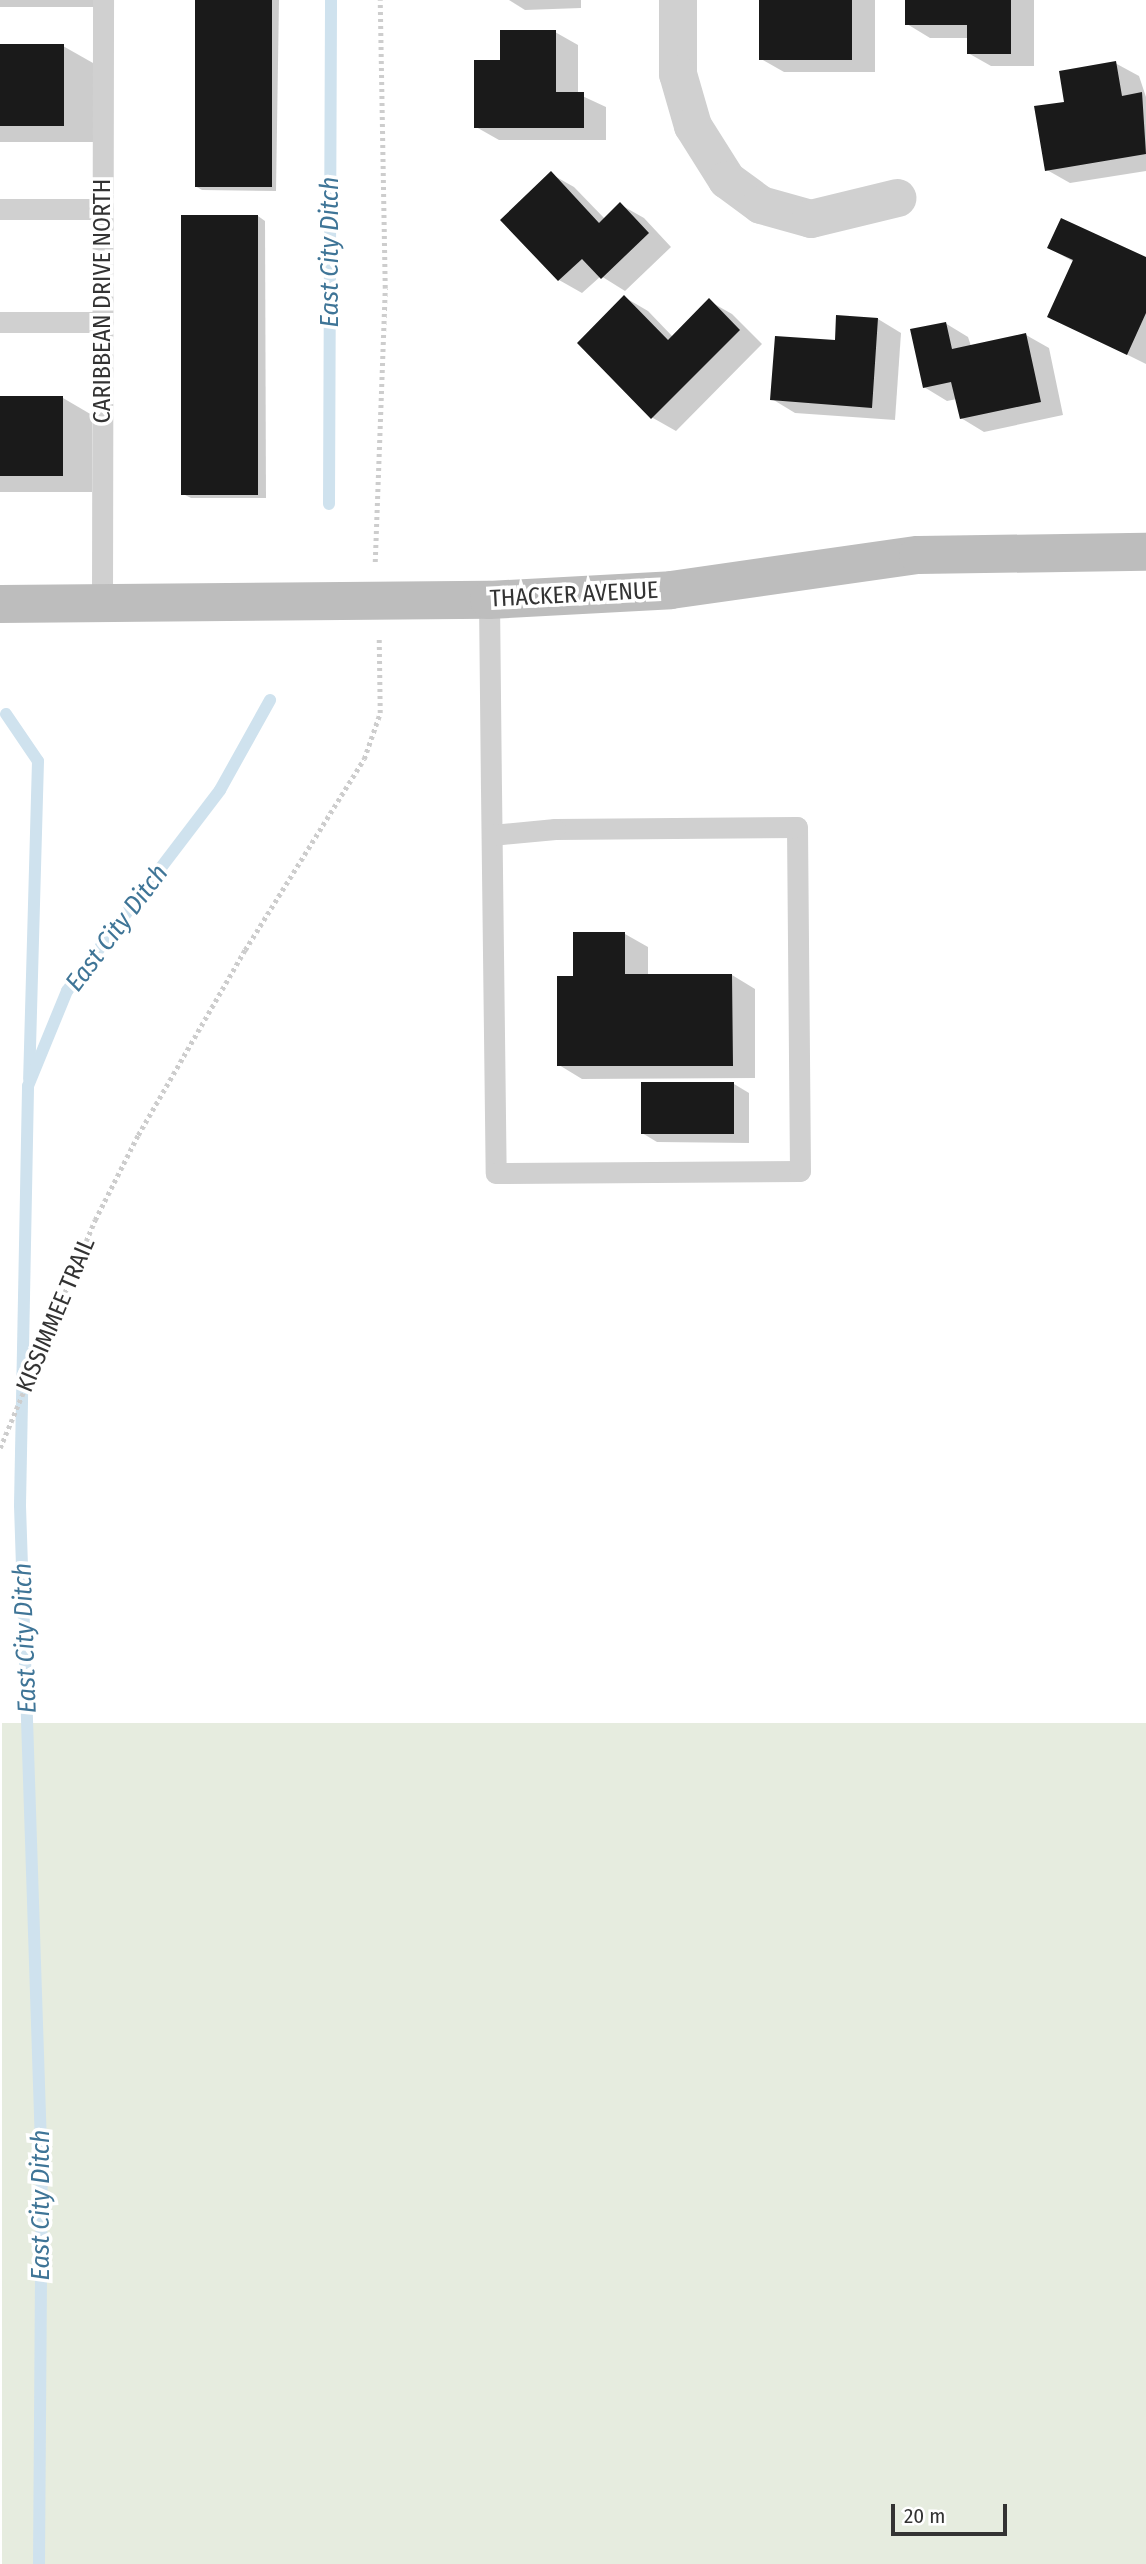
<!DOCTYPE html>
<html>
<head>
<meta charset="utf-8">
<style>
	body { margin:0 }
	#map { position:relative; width:1146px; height:2564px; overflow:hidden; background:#fff; font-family:"Fira Sans Condensed",sans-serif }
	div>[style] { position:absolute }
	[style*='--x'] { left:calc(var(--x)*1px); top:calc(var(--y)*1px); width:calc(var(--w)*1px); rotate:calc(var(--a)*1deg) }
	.green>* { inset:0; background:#e6ecdf; transform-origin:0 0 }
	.shadow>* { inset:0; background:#0003; transform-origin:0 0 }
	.stream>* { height:12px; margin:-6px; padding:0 6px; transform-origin:6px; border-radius:6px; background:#cfe2ee }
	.building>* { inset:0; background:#1a1a1a; transform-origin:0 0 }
	.path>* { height:4.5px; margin-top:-2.25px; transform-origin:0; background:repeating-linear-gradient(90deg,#cdcdcd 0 3.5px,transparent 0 7px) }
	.lane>* { height:21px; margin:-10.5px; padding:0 10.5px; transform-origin:10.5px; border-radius:10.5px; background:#d0d0d0 }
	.street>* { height:38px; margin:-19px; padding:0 19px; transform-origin:19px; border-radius:19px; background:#d0d0d0 }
	.secondary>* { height:38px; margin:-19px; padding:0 19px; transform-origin:19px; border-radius:19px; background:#bdbdbd }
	span { translate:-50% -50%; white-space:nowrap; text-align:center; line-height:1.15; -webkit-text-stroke:7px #fff; paint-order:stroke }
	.street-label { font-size:24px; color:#333 }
	.water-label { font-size:26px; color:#3f7597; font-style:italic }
	.scale { position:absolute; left:891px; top:2504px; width:116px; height:32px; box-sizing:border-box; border:4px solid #333; border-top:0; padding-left:9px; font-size:21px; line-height:24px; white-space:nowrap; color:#333; -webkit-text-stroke:5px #fff; paint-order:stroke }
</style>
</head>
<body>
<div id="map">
	<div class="green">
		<i style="left:1146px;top:1723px;width:841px;height:1144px;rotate:90deg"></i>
	</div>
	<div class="shadow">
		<i style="left:0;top:0;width:94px;height:7px"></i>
		<i style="clip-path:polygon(197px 0,279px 0,276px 191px,202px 190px,195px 186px)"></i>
		<i style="clip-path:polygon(509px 0,581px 0,581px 8px,525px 10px)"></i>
		<i style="clip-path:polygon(761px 0,875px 0,875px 72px,784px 72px,761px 59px)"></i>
		<i style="clip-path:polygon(907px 0,1034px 0,1034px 66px,991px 66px,968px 53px,968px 38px,930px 38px,907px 24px)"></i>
		<i style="clip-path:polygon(555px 32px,578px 45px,578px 94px,606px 107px,606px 140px,499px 140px,476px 127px,501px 62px)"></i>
		<i style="clip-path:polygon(0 45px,63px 46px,93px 63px,93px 142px,0 142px)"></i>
		<i style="clip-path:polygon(1115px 63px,1139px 76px,1146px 97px,1146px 171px,1070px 183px,1047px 170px,1066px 103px)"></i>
		<i style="clip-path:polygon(551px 174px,574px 187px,605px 219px,621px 205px,644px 218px,671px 247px,625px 291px,601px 276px,582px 293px,559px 280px)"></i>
		<i style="clip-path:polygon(258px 216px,265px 221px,266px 498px,191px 498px,183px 494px)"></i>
		<i style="clip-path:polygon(1049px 248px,1146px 259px,1146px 364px,1049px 316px,1074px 262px)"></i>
		<i style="clip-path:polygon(624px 297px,648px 311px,673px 337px,709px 301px,732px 314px,762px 344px,676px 431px,653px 418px,579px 343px)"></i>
		<i style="clip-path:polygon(878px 319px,901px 333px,895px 420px,795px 413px,772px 399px,837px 342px)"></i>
		<i style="clip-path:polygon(945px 323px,968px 337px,971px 346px,1026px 335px,1049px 348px,1063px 415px,984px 432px,961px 418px,957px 399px,947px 401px,924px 387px)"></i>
		<i style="clip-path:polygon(0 398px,63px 398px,92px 415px,92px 492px,0 492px)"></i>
		<i style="clip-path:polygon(625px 934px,648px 947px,648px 976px,732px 975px,755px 989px,755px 1078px,582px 1079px,559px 1065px)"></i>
		<i style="clip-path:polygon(734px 1084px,749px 1093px,749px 1143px,657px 1142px,642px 1133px)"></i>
	</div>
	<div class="stream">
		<i style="--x:329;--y:504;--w:504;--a:-89.77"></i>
		<i style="--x:6;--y:714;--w:57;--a:55.8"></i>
		<i style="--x:38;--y:761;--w:318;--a:91.6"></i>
		<i style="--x:39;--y:2564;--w:388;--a:-89.6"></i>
		<i style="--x:42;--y:2176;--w:671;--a:-91.88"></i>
		<i style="--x:20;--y:1505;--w:419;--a:-88.9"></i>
		<i style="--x:28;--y:1086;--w:103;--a:-67.7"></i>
		<i style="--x:67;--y:991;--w:253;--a:-52.7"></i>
		<i style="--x:220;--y:790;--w:103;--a:-60.9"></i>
	</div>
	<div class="building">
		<i style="left:195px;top:0;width:77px;height:187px"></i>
		<i style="left:759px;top:0;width:93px;height:60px"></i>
		<i style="clip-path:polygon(905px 0,1011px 0,1011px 54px,967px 54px,967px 25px,905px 25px)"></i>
		<i style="clip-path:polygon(500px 30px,556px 30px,556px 92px,584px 92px,584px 128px,474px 128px,474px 60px,500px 60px)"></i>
		<i style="left:0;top:44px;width:64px;height:82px"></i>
		<i style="clip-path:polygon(1116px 61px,1122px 96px,1142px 92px,1146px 154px,1045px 171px,1034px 106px,1064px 102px,1059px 71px)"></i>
		<i style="clip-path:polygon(551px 171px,599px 223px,620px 202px,649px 233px,601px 279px,582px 259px,558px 281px,500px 220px)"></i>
		<i style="left:181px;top:215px;width:77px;height:280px"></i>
		<i style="clip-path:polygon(1061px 218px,1146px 257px,1146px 313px,1127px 355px,1047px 317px,1073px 260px,1047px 248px)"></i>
		<i style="clip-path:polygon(624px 295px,668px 340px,709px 298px,740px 330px,651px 419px,577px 343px)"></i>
		<i style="clip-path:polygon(836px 315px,878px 318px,872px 408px,770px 400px,775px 336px,835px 340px)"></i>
		<i style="clip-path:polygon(946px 322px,952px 349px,1026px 333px,1041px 402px,960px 419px,951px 382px,923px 388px,910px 329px)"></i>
		<i style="left:0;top:396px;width:63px;height:80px"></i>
		<i style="clip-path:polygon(573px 932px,625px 932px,625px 974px,732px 974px,733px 1066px,557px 1066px,557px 976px,573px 976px)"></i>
		<i style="left:641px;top:1082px;width:93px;height:52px"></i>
	</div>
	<div class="path">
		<i style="--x:375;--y:562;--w:274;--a:-87.9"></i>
		<i style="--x:385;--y:288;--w:288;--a:-91"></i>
		<i style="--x:0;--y:1448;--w:247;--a:-67.4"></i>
		<i style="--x:95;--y:1220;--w:95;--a:-63.2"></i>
		<i style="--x:138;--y:1135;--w:214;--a:-60"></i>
		<i style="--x:245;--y:950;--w:225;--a:-58.1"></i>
		<i style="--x:364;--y:759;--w:49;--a:-70.8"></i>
		<i style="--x:380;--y:713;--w:76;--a:-90.8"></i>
	</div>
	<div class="lane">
		<i style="--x:0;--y:209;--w:103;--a:0"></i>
		<i style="--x:0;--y:322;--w:103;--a:0"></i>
		<i style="--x:489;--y:600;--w:189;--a:89.4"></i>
		<i style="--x:491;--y:789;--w:384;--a:89.3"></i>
		<i style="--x:496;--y:1173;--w:304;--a:-0.4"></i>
		<i style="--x:800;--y:1171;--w:344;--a:-90.5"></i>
		<i style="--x:797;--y:827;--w:242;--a:179.5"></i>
		<i style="--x:555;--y:829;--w:63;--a:174.6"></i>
		<i style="--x:102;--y:603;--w:603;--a:-89.9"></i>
	</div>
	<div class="street">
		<i style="--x:678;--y:0;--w:74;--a:90"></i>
		<i style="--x:678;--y:74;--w:54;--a:73.9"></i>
		<i style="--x:693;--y:126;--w:64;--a:57.8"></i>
		<i style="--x:727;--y:180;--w:42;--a:36.3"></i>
		<i style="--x:761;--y:205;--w:52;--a:15.6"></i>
		<i style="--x:811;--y:219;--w:89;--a:-13.6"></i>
	</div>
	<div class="secondary">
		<i style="--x:0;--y:604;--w:489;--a:-0.5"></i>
		<i style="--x:489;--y:600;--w:182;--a:-3.1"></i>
		<i style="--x:671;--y:590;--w:249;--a:-8.1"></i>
		<i style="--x:918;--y:555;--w:228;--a:-0.8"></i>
	</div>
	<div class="street-label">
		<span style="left:103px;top:301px;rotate:-90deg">CARIBBEAN DRIVE NORTH</span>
		<span style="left:574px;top:595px;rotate:-3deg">THACKER AVENUE</span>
		<span style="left:56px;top:1315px;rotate:-67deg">KISSIMMEE TRAIL</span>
	</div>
	<div class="water-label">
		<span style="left:330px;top:252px;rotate:-90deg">East City Ditch</span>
		<span style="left:117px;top:928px;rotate:-53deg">East City Ditch</span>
		<span style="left:25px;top:1638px;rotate:-92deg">East City Ditch</span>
		<span style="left:41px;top:2205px;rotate:-90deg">East City Ditch</span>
	</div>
	<div class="scale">20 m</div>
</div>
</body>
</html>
